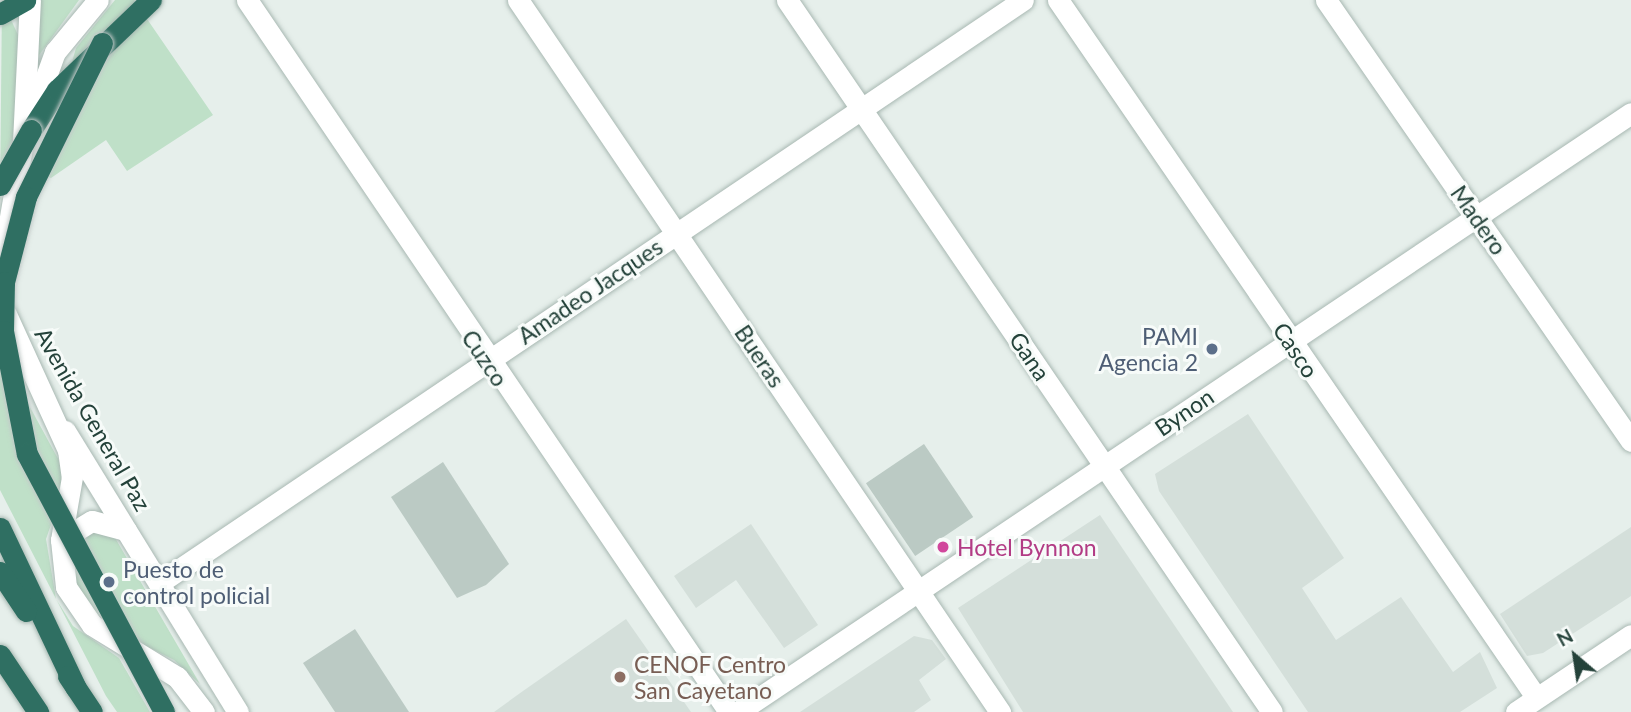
<!DOCTYPE html>
<html>
<head>
<meta charset="utf-8">
<style>
	body { margin:0 }
	#map { position:relative; width:1631px; height:712px; overflow:hidden; background:#e6efeb; font-family:Lato,sans-serif }
	div>[style] { position:absolute }
	[style*='--x'] { left:calc(var(--x)*1px); top:calc(var(--y)*1px); width:calc(var(--w)*1px); rotate:calc(var(--a)*1deg) }
	.built>* { inset:0; background:#d4dfda }
	.green>* { inset:0; background:#bfe0c8 }
	.building>* { inset:0; background:#bbcac4; transform-origin:0 0 }
	.roads { filter:drop-shadow(0 0 2px #a8b8b2) drop-shadow(0 0 2px #a8b8b2) }
	.street>* { height:21px; margin:-10.5px; padding:0 10.5px; transform-origin:10.5px; border-radius:10.5px; background:#fff }
	.secondary>* { height:21px; margin:-10.5px; padding:0 10.5px; transform-origin:10.5px; border-radius:10.5px; background:#fff }
	.highway>* { height:21px; margin:-10.5px; padding:0 10.5px; transform-origin:10.5px; border-radius:10.5px; background:#2f6f62 }
	.bridges { filter:drop-shadow(0 0 2px #c2cac8) drop-shadow(0 0 2px #c2cac8) }
	.highway-bridge>* { height:21px; margin:-10.5px; padding:0 10.5px; transform-origin:10.5px; border-radius:10.5px; background:#2f6f62 }
	.dots>* { width:19px; height:19px; translate:-50% -50%; box-sizing:border-box; border:4px solid #f7fbf9; border-radius:50% }
	span { translate:-50% -50%; white-space:nowrap; text-align:center; line-height:1.15; -webkit-text-stroke:6px #f7fbf9; paint-order:stroke }
	.street-label { font-size:23px; color:#24423a }
	.service-label { font-size:23px; color:#4e5e75 }
	.right { translate:-100% -50%; text-align:right }
	.left { translate:0 -50%; text-align:left }
	.hotel-label { font-size:23px; color:#b23c85 }
	.education-label { font-size:23px; color:#785e54 }
	.north { position:absolute; left:1540px; top:621px; width:70px; height:70px; -webkit-text-stroke:5px #f7fbf9; paint-order:stroke; rotate:331deg; font-size:19px; font-weight:700; line-height:28px; text-align:center; color:#24423a }
	.north::after { content:''; display:block; margin:auto; width:24px; height:32px; background:#24423a; clip-path:polygon(50% 0,100% 100%,50% 72%,0 100%) }
</style>
</head>
<body>
<div id="map">
	<div class="built">
		<i style="clip-path:polygon(1248px 414px,1344px 558px,1302px 588px,1336px 640px,1401px 597px,1453px 672px,1480px 652px,1497px 688px,1460px 712px,1308px 712px,1159px 491px,1155px 474px)"></i>
		<i style="clip-path:polygon(1100px 515px,1233px 712px,1023px 712px,958px 608px)"></i>
		<i style="clip-path:polygon(751px 524px,818px 625px,784px 648px,736px 580px,696px 608px,674px 576px)"></i>
		<i style="clip-path:polygon(1631px 527px,1631px 596px,1543px 653px,1527px 656px,1500px 614px)"></i>
		<i style="clip-path:polygon(626px 619px,691px 712px,494px 712px,523px 691px)"></i>
		<i style="clip-path:polygon(914px 636px,932px 640px,946px 659px,919px 680px,931px 700px,914px 712px,800px 712px)"></i>
	</div>
	<div class="green">
		<i style="clip-path:polygon(2px 0,18px 35px,15px 146px,0 201px)"></i>
		<i style="clip-path:polygon(40px 0,79px 0,37px 58px)"></i>
		<i style="clip-path:polygon(115px 0,134px 0,213px 115px,127px 171px,106px 140px,51px 178px,40px 174px,76px 48px)"></i>
		<i style="clip-path:polygon(0 352px,62px 466px,61px 496px,46px 539px,56px 599px,73px 626px,119px 658px,150px 712px,117px 712px,106px 696px,0 490px)"></i>
		<i style="clip-path:polygon(95px 529px,114px 536px,200px 684px,174px 660px,102px 624px,76px 585px,72px 563px,80px 536px)"></i>
	</div>
	<div class="building">
		<i style="left:924px;top:444px;width:88px;height:70px;rotate:56deg"></i>
		<i style="clip-path:polygon(443px 462px,509px 564px,486px 585px,457px 598px,391px 497px)"></i>
		<i style="clip-path:polygon(355px 629px,409px 712px,335px 712px,303px 663px)"></i>
	</div>
	<div class="roads">
		<div class="street">
			<i style="--x:247;--y:0;--w:860;--a:55.9"></i>
			<i style="--x:518;--y:0;--w:860;--a:55.9"></i>
			<i style="--x:787;--y:0;--w:861;--a:55.74"></i>
			<i style="--x:1058;--y:0;--w:845;--a:55.56"></i>
			<i style="--x:1326;--y:0;--w:536;--a:55.33"></i>
			<i style="--x:28;--y:126;--w:79;--a:-70"></i>
			<i style="--x:55;--y:52;--w:67;--a:-50.4"></i>
			<i style="--x:65;--y:431;--w:330;--a:58.4"></i>
			<i style="--x:159;--y:583;--w:1042;--a:-34.01"></i>
			<i style="--x:738;--y:712;--w:1075;--a:-33.85"></i>
			<i style="--x:1516;--y:712;--w:138;--a:-33.8"></i>
		</div>
		<div class="secondary">
			<i style="--x:1;--y:269;--w:129;--a:-80.2"></i>
			<i style="--x:23;--y:142;--w:142;--a:-87.2"></i>
			<i style="--x:6;--y:314;--w:149;--a:65.5"></i>
			<i style="--x:68;--y:450;--w:27;--a:82"></i>
			<i style="--x:72;--y:477;--w:64;--a:99.9"></i>
			<i style="--x:61;--y:540;--w:47;--a:83.9"></i>
			<i style="--x:66;--y:587;--w:46;--a:55.6"></i>
			<i style="--x:92;--y:625;--w:100;--a:31.5"></i>
			<i style="--x:177;--y:677;--w:44;--a:52.4"></i>
			<i style="--x:61;--y:540;--w:36;--a:-32"></i>
			<i style="--x:92;--y:521;--w:35;--a:15"></i>
		</div>
		<div class="highway">
			<i style="--x:0;--y:14;--w:29;--a:-29"></i>
			<i style="--x:31;--y:130;--w:48;--a:-57"></i>
			<i style="--x:57;--y:90;--w:130;--a:-43.8"></i>
			<i style="--x:0;--y:528;--w:177;--a:64.6"></i>
			<i style="--x:0;--y:572;--w:47;--a:56.3"></i>
			<i style="--x:0;--y:655;--w:69;--a:56.3"></i>
			<i style="--x:68;--y:676;--w:43;--a:56.3"></i>
		</div>
	</div>
	<div class="bridges">
		<div class="highway-bridge">
			<i style="--x:102;--y:43;--w:172;--a:116.3"></i>
			<i style="--x:26;--y:197;--w:88;--a:104.5"></i>
			<i style="--x:4;--y:282;--w:49;--a:91.2"></i>
			<i style="--x:3;--y:331;--w:125;--a:79"></i>
			<i style="--x:27;--y:454;--w:292;--a:62"></i>
			<i style="--x:0;--y:185;--w:63;--a:-60.6"></i>
		</div>
	</div>
	<div class="dots">
		<i style="left:1212px;top:349px;background:#5c6f8a"></i>
		<i style="left:943px;top:547px;background:#d1479c"></i>
		<i style="left:109px;top:582px;background:#5c6f8a"></i>
		<i style="left:620px;top:677px;background:#8d6e63"></i>
	</div>
	<div class="street-label">
		<span style="left:1479px;top:220px;rotate:55deg">Madero</span>
		<span style="left:590px;top:291px;rotate:-34deg">Amadeo Jacques</span>
		<span style="left:1296px;top:350px;rotate:56deg">Casco</span>
		<span style="left:760px;top:356px;rotate:56deg">Bueras</span>
		<span style="left:1030px;top:356px;rotate:56deg">Gana</span>
		<span style="left:485px;top:358px;rotate:56deg">Cuzco</span>
		<span style="left:1184px;top:412px;rotate:-34deg">Bynon</span>
		<span style="left:93px;top:419px;rotate:60deg">Avenida General Paz</span>
	</div>
	<div class="service-label">
		<span class="right" style="left:1198px;top:349px">PAMI<br>Agencia 2</span>
		<span class="left" style="left:123px;top:582px">Puesto de<br>control policial</span>
	</div>
	<div class="hotel-label">
		<span class="left" style="left:957px;top:547px">Hotel Bynnon</span>
	</div>
	<div class="education-label">
		<span class="left" style="left:634px;top:677px">CENOF Centro<br>San Cayetano</span>
	</div>
	<div class="north">N</div>
</div>
</body>
</html>
